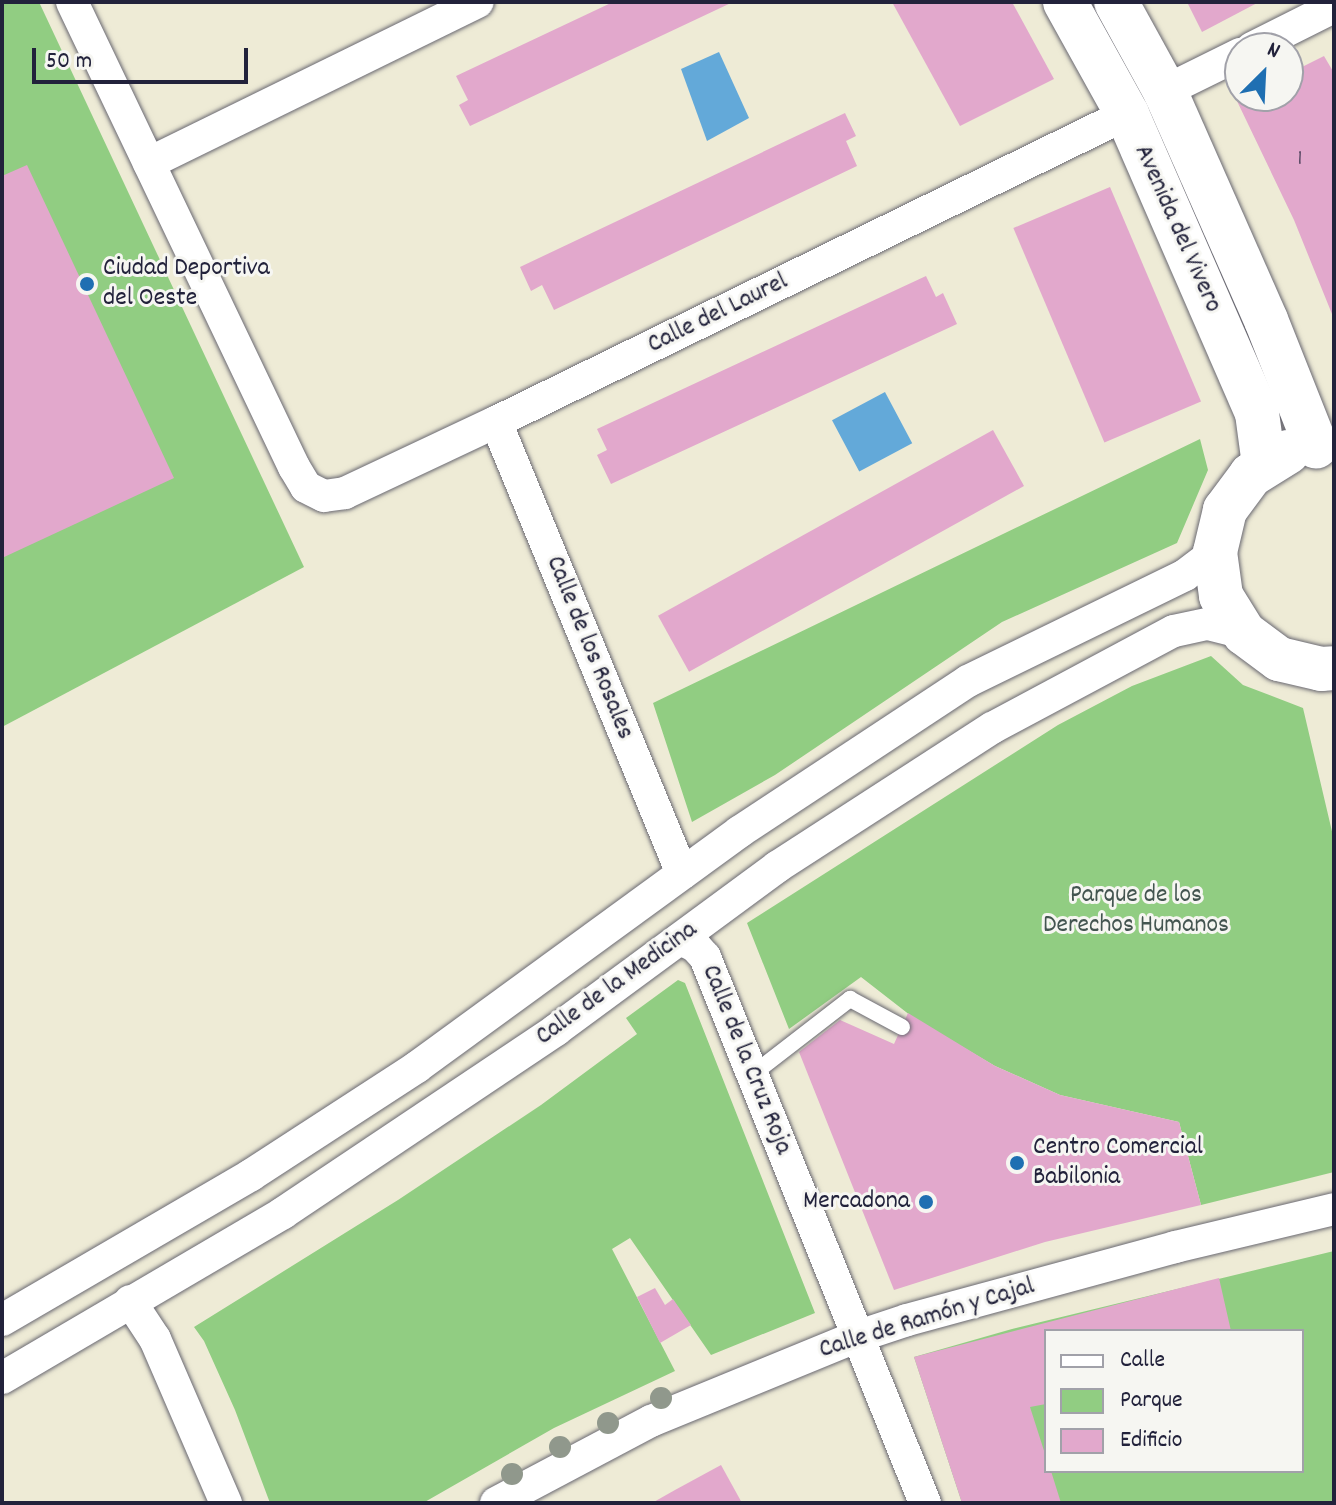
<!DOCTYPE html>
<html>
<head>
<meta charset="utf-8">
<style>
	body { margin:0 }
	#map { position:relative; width:1336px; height:1505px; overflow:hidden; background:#eeebd6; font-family:Dekko,sans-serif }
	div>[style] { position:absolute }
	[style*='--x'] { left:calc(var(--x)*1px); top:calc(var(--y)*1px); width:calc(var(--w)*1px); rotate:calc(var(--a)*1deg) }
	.green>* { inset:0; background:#91cd82 }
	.water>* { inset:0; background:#63a9d9; transform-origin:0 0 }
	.building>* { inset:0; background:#e2a8cc; transform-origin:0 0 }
	.roads { filter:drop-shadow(0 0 2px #696871) drop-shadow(0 0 2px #696871) }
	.service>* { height:16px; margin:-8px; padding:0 8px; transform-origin:8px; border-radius:8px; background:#fff }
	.minor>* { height:32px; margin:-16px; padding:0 16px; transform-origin:16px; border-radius:16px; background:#fff }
	.secondary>* { height:44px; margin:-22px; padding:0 22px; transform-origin:22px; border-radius:22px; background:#fff }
	.trees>* { width:22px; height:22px; margin:-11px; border-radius:50%; background:#90988c }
	.dots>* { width:22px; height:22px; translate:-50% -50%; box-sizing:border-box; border:4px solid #f6f6f2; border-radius:50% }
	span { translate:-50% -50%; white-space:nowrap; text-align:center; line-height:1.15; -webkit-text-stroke:6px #f6f6f2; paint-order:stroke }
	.number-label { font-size:22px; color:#52445f }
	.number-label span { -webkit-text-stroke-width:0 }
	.street-label { font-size:26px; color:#22223b }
	.poi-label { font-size:26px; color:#22223b }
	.left { translate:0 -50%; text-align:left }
	.right { translate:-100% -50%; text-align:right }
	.park-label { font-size:26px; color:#435550 }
	.frame { position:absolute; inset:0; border:4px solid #22223b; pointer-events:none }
	.legend { position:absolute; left:1044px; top:1329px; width:260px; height:144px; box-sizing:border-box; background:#f6f6f2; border:2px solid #a1a1a9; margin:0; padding:10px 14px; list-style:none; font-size:24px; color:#22223b }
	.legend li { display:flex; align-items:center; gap:16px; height:40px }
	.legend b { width:40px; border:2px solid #a1a1a9 }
	.north { position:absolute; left:1224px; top:32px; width:80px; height:80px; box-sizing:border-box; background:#f6f6f2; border:2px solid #a1a1a9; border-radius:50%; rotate:24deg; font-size:22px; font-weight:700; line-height:32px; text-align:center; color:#22223b }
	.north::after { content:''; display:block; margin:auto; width:28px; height:36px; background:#1f6fb2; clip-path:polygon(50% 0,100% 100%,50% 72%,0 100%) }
	.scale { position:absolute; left:32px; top:48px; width:216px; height:36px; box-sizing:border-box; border:4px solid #22223b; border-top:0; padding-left:10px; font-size:24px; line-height:28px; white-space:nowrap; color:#22223b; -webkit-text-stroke:6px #f6f6f2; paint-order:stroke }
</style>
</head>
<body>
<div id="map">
	<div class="green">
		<i style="clip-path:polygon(2px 2px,39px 2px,304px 567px,2px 727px)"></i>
		<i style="clip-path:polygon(1200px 439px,1208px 470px,1177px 543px,1002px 622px,775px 775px,692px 822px,653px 703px)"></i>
		<i style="clip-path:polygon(1211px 656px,1243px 685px,1303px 708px,1334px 840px,1334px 1172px,1201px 1205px,1179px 1122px,1060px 1095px,995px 1066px,915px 1019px,861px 977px,789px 1029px,747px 923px,1058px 725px,1132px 686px)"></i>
		<i style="clip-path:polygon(678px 980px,685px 983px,815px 1313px,711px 1355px,630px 1238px,612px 1249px,675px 1371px,554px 1428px,423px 1503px,270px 1503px,235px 1410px,204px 1341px,194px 1327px,398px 1200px,541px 1105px,637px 1034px,626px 1018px)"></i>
		<i style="clip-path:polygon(evenodd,1334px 1251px,1334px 1503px,962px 1503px,914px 1357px,1012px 1329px,1334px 1251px,1046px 1331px,1302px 1331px,1302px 1471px,1046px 1471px,1046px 1331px)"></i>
	</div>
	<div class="water">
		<i style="clip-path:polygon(719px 52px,749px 118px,707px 141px,681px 69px)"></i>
		<i style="left:885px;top:392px;width:58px;height:60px;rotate:62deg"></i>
	</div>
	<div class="building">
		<i style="clip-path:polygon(613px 2px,733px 2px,470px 126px,459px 105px,468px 100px,456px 76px)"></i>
		<i style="clip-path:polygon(892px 2px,1012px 2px,1054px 79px,960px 126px)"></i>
		<i style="clip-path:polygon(1187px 2px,1259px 2px,1202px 32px)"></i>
		<i style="clip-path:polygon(1324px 56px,1334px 73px,1334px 319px,1294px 220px,1236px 99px,1288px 96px,1288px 74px)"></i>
		<i style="clip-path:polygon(845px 113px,856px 136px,846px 141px,857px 166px,554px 310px,542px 285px,531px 291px,520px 267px)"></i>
		<i style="clip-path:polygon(27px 165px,174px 478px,2px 558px,2px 176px)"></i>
		<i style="left:1110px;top:187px;width:233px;height:105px;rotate:67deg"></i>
		<i style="clip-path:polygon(926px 276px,936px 297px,943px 293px,957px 324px,611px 484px,597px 455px,607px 450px,597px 429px)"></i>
		<i style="left:993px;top:430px;width:64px;height:383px;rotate:61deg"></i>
		<i style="clip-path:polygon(908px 1013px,995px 1066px,1060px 1095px,1179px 1122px,1201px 1205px,1045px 1242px,894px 1290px,799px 1052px,840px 1020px,894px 1044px)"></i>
		<i style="clip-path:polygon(1219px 1278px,1231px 1331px,1046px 1331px,1046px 1404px,1030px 1407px,1046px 1457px,1046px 1471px,1051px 1471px,1061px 1503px,962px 1503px,914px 1357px)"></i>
		<i style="clip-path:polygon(655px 1288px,665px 1305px,673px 1299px,691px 1325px,660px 1343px,637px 1297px)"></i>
		<i style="clip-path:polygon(721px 1465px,742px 1503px,652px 1503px,675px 1490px)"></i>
	</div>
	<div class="roads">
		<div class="service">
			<i style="--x:753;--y:1074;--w:123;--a:-37.7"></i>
			<i style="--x:850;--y:999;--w:59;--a:28.3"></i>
		</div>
		<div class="minor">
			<i style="--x:72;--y:2;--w:515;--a:64.48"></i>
			<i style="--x:294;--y:467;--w:23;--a:59"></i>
			<i style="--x:306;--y:487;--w:20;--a:27"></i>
			<i style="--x:324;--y:496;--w:21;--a:-8"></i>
			<i style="--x:345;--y:493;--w:167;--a:-25.2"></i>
			<i style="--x:496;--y:422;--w:702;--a:-26.02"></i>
			<i style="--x:1252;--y:48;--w:92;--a:-26.6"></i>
			<i style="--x:1165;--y:91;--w:84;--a:-26.3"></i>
			<i style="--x:149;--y:163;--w:366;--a:-26.1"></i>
			<i style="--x:496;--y:422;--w:488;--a:67.6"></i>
			<i style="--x:680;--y:939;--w:17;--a:25"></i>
			<i style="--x:695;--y:946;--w:15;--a:48"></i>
			<i style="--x:705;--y:957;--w:589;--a:68.05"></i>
			<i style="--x:130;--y:1301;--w:45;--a:56.7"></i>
			<i style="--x:155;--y:1339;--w:179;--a:66.6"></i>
			<i style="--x:2;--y:1320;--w:288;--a:-30.2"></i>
			<i style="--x:251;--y:1175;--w:198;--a:-33"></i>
			<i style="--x:417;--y:1067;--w:399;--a:-36.1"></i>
			<i style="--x:739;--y:832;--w:274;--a:-33.4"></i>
			<i style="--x:968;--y:681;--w:242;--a:-26"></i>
			<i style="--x:1185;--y:575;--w:38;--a:-37"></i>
			<i style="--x:2;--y:1378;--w:326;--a:-30.4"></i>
			<i style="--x:283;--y:1213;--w:329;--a:-33.8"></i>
			<i style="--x:556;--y:1030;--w:275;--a:-36.4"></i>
			<i style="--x:777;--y:867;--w:256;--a:-32.9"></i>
			<i style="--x:992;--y:728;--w:206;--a:-28.1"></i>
			<i style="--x:1174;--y:631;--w:35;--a:-12"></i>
			<i style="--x:1208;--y:624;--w:37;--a:14"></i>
			<i style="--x:496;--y:1503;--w:175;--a:-27.9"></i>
			<i style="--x:651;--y:1421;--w:222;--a:-22.3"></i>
			<i style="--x:856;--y:1337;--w:54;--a:-18.4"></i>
			<i style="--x:907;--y:1320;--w:278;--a:-15.2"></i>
			<i style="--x:1175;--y:1247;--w:163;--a:-13.4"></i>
		</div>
		<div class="secondary">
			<i style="--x:1065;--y:2;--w:128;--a:61"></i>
			<i style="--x:1127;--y:114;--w:326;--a:66.5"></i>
			<i style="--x:1257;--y:413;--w:52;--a:82.3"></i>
			<i style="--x:1116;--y:2;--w:102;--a:61.2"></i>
			<i style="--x:1165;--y:91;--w:250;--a:66.2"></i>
			<i style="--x:1266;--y:320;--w:136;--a:68.4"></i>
			<i style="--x:1288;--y:452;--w:44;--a:148.1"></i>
			<i style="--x:1251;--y:475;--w:44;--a:126.6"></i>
			<i style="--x:1225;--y:510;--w:43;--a:103.4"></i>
			<i style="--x:1215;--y:552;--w:44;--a:82.2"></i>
			<i style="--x:1221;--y:596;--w:44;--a:58.1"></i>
			<i style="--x:1244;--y:633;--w:44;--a:36.6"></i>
			<i style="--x:1279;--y:659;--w:43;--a:13.4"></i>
			<i style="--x:1321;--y:669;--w:13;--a:-4"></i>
		</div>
	</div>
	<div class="trees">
		<i style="left:661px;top:1398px"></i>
		<i style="left:608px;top:1423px"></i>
		<i style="left:560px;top:1447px"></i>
		<i style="left:512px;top:1474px"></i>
	</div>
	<div class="dots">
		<i style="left:87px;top:284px;background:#1f6fb2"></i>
		<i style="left:1017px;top:1163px;background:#1f6fb2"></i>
		<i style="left:926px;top:1202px;background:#1f6fb2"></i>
	</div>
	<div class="number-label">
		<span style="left:1300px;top:160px">1</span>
	</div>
	<div class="street-label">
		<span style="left:1177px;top:229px;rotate:66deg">Avenida del Vivero</span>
		<span style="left:718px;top:314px;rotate:-26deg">Calle del Laurel</span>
		<span style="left:589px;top:648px;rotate:68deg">Calle de los Rosales</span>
		<span style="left:617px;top:984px;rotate:-36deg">Calle de la Medicina</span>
		<span style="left:746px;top:1060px;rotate:68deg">Calle de la Cruz Roja</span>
		<span style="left:927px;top:1319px;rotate:-17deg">Calle de Ramón y Cajal</span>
	</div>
	<div class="poi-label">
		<span class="left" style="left:103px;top:284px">Ciudad Deportiva<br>del Oeste</span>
		<span class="left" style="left:1033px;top:1163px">Centro Comercial<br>Babilonia</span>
		<span class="right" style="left:910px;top:1202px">Mercadona</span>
	</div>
	<div class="park-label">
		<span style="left:1136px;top:911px">Parque de los<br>Derechos Humanos</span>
	</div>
	<div class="frame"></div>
	<ul class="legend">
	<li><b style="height:10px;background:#fff"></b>Calle</li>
	<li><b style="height:22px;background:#91cd82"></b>Parque</li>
	<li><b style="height:22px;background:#e2a8cc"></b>Edificio</li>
	</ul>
	<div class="north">N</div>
	<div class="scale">50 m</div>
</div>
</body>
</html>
